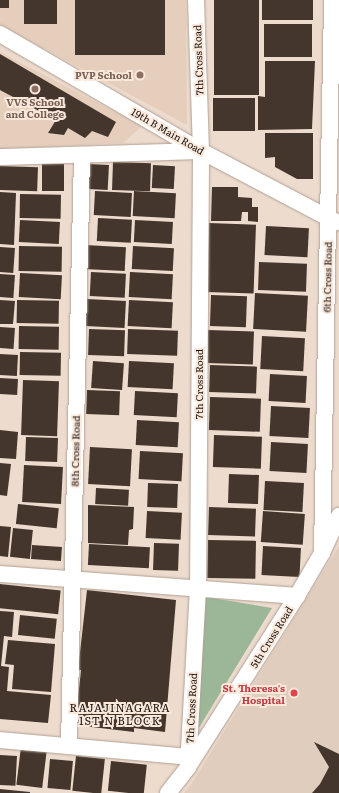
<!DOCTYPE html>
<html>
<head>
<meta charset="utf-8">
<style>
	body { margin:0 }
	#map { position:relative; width:339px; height:793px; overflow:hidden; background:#eddbce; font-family:Literata,serif }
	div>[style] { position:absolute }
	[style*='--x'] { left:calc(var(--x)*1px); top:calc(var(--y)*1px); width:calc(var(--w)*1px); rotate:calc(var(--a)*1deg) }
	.built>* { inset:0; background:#e6cebc }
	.medical>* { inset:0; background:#e1cdbe }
	.green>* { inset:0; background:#9bb798 }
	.building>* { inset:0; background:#44362c; transform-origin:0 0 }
	.roads { filter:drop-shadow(0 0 1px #b1a094) drop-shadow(0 0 1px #b1a094) }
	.minor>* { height:16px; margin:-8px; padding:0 8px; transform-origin:8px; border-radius:8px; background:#fff }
	.dots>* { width:11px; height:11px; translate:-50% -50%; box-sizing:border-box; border:2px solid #fae8db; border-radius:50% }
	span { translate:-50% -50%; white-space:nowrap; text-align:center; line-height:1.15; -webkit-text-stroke:4px #fae8db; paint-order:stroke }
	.street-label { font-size:10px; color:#19130f }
	.education-label { font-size:10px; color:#785e54; font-weight:700 }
	.right { translate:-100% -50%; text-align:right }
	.health-label { font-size:10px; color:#be3a42; font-weight:700 }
	.neighbourhood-label { font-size:11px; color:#19130f; letter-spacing:1px }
</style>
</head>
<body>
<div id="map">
	<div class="built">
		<i style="clip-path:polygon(0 0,186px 0,187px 125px,0 25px)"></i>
		<i style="clip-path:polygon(0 52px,142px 126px,123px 143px,0 149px)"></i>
	</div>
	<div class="medical">
		<i style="clip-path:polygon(339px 546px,339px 793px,184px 793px,192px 783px)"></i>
	</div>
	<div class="green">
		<i style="clip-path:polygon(206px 597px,272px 608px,197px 731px)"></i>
	</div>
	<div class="building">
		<i style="left:0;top:0;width:9px;height:8px"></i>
		<i style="left:24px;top:0;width:33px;height:24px"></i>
		<i style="left:75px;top:0;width:90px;height:55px"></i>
		<i style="left:214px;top:0;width:45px;height:95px"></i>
		<i style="left:262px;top:0;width:51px;height:20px"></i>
		<i style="left:264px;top:24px;width:48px;height:33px"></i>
		<i style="clip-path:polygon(0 54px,116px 122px,108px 137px,92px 131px,85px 138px,68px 128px,64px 135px,48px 133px,56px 120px,0 90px)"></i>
		<i style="clip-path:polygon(265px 61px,315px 61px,312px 129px,258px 130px,258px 96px,265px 97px)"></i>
		<i style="left:213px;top:98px;width:42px;height:33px"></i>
		<i style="clip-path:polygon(265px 133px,313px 133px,313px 179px,297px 179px,275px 167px,275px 157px,265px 158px)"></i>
		<i style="left:113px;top:162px;width:38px;height:28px;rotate:2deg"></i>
		<i style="left:42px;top:164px;width:22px;height:27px"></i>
		<i style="left:89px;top:164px;width:20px;height:25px;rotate:3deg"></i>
		<i style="left:153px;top:165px;width:22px;height:23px;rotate:3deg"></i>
		<i style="left:0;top:166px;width:38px;height:24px;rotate:2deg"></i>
		<i style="clip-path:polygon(212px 187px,238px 187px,238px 197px,252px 198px,252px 207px,258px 207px,258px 222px,248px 221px,248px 212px,242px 212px,241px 221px,211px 221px)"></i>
		<i style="left:95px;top:191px;width:37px;height:24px;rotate:3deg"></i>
		<i style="left:134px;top:191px;width:42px;height:25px;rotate:3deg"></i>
		<i style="clip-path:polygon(0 192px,16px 193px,14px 245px,0 244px)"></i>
		<i style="left:20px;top:194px;width:41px;height:24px;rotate:1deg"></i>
		<i style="left:98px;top:218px;width:34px;height:23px;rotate:3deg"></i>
		<i style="left:20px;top:220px;width:40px;height:22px;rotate:3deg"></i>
		<i style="left:135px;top:220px;width:38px;height:22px;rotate:3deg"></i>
		<i style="left:209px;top:223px;width:47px;height:69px;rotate:2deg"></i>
		<i style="left:266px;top:226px;width:43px;height:29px;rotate:3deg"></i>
		<i style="left:85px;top:245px;width:41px;height:24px;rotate:3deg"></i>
		<i style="left:19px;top:246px;width:43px;height:25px;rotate:1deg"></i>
		<i style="left:133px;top:246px;width:41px;height:23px;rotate:3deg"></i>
		<i style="left:0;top:247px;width:15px;height:25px;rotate:4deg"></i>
		<i style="left:259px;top:262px;width:48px;height:28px;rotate:2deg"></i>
		<i style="left:91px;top:272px;width:35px;height:24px;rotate:3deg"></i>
		<i style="left:130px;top:272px;width:43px;height:25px;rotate:3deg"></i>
		<i style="left:20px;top:273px;width:42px;height:24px;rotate:3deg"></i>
		<i style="left:0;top:274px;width:15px;height:23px;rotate:4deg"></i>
		<i style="left:255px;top:293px;width:53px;height:36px;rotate:3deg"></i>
		<i style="left:211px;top:295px;width:36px;height:31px;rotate:2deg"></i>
		<i style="left:87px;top:299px;width:39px;height:27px;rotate:3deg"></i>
		<i style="clip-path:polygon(0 300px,15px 301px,13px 324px,0 324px)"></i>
		<i style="left:17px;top:300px;width:42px;height:23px;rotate:1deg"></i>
		<i style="left:129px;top:300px;width:44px;height:26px;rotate:3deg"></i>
		<i style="left:19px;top:326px;width:40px;height:23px;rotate:1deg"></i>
		<i style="left:0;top:327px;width:15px;height:21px;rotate:4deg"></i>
		<i style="left:89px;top:329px;width:36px;height:26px;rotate:2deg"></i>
		<i style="left:128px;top:329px;width:50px;height:25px;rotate:2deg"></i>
		<i style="left:208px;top:330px;width:46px;height:33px;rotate:2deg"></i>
		<i style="left:262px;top:336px;width:43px;height:33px;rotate:3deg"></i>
		<i style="left:20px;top:352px;width:41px;height:23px;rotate:1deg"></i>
		<i style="left:0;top:354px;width:18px;height:21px;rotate:3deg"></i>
		<i style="left:93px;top:361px;width:31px;height:27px;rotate:4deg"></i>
		<i style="left:129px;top:361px;width:45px;height:26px;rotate:3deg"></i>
		<i style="left:210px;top:365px;width:47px;height:27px;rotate:2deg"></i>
		<i style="left:270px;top:374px;width:37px;height:27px;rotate:3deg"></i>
		<i style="left:0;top:378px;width:18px;height:16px;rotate:3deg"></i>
		<i style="left:23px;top:380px;width:36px;height:55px;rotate:2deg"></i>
		<i style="left:87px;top:390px;width:33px;height:24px;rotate:2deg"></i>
		<i style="left:135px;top:391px;width:43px;height:24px;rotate:3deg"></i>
		<i style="left:210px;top:397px;width:51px;height:33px;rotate:2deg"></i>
		<i style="left:271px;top:406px;width:39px;height:30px;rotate:3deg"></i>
		<i style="left:137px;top:420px;width:42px;height:25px;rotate:3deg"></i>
		<i style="clip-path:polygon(0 430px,18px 432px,16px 459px,0 458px)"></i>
		<i style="left:214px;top:435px;width:48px;height:32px;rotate:2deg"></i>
		<i style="left:26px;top:437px;width:32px;height:24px;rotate:2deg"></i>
		<i style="left:271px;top:442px;width:37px;height:29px;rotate:3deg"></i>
		<i style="left:90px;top:447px;width:42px;height:37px;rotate:3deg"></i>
		<i style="left:140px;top:451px;width:43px;height:28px;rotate:3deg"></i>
		<i style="clip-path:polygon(0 463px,11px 464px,7px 496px,0 495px)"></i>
		<i style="left:24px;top:465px;width:39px;height:37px;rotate:3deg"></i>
		<i style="left:229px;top:474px;width:30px;height:29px;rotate:2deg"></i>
		<i style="left:265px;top:481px;width:39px;height:29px;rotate:3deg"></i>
		<i style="left:148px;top:483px;width:30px;height:24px;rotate:2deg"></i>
		<i style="left:96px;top:488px;width:33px;height:16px;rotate:3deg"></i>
		<i style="left:18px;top:504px;width:41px;height:20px;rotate:6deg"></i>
		<i style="clip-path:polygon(88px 505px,134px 507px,133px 529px,129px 530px,128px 545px,88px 543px)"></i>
		<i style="left:209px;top:507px;width:47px;height:28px;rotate:2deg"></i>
		<i style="left:147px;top:511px;width:35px;height:27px;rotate:3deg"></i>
		<i style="left:263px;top:511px;width:42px;height:31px;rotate:4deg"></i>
		<i style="clip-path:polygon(0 526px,11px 527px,8px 557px,0 556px)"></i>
		<i style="left:13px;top:528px;width:20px;height:29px;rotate:6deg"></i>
		<i style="left:208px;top:540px;width:48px;height:38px;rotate:1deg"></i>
		<i style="left:154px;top:543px;width:25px;height:27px;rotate:2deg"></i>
		<i style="left:89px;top:544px;width:61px;height:21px;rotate:3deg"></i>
		<i style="left:32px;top:545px;width:30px;height:14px;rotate:4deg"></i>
		<i style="left:263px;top:546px;width:38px;height:29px;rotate:3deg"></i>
		<i style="left:0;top:584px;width:61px;height:24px;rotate:6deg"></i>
		<i style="clip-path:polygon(87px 590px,176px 600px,165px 732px,134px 728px,134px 732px,75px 725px,81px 670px,78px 670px)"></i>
		<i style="clip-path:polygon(0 611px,14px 612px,12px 637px,4px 636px,1px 666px,9px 667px,7px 691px,51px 695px,48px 723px,0 719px)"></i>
		<i style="left:20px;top:615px;width:37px;height:20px;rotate:6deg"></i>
		<i style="clip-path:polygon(8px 640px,55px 644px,51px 692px,12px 689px,14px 665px,5px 664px)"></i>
		<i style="clip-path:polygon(314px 742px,339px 754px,339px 793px,312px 793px,320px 784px,329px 767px)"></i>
		<i style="left:21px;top:747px;width:26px;height:38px;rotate:7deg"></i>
		<i style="left:0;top:755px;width:17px;height:30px;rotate:3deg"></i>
		<i style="left:76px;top:756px;width:29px;height:35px;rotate:6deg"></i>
		<i style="left:50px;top:759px;width:23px;height:29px;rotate:5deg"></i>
		<i style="left:111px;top:761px;width:36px;height:30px;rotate:6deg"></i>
		<i style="clip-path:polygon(0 789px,30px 792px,30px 793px,0 793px)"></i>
	</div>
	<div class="roads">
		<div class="minor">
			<i style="--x:0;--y:34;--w:233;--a:30.2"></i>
			<i style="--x:201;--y:151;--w:153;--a:27.7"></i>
			<i style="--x:0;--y:157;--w:201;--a:-1.7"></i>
			<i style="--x:322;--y:553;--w:553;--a:-88.96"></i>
			<i style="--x:0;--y:574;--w:298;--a:4.2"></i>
			<i style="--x:0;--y:740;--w:190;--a:5.1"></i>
			<i style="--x:69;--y:746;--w:590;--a:-88.74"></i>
			<i style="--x:188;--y:767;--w:177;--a:-86.8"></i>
			<i style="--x:198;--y:590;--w:439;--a:-89.6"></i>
			<i style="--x:201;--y:151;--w:151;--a:-91.9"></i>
			<i style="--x:168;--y:793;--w:33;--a:-52"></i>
			<i style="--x:188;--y:767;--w:203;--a:-57.5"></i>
			<i style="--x:297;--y:596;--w:50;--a:-59.8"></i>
			<i style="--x:322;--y:553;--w:41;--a:-65.3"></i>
		</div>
	</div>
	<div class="dots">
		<i style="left:140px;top:75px;background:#8d6e63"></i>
		<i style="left:35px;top:89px;background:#8d6e63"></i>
		<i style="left:294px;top:693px;background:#e0444e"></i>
	</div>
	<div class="street-label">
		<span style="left:198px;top:60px;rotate:-92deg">7th Cross Road</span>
		<span style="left:168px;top:131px;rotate:30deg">19th B Main Road</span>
		<span style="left:327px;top:277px;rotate:-89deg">6th Cross Road</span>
		<span style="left:199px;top:384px;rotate:-90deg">7th Cross Road</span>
		<span style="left:75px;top:451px;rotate:-89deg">8th Cross Road</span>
		<span style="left:271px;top:637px;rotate:-58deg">5th Cross Road</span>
		<span style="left:191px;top:708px;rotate:-87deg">7th Cross Road</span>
	</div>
	<div class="education-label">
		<span class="right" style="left:132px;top:75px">PVP School</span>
		<span style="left:35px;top:107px">VVS School<br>and College</span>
	</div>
	<div class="health-label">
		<span class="right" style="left:285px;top:693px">St. Theresa's<br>Hospital</span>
	</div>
	<div class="neighbourhood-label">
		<span style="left:120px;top:714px">RAJAJINAGARA<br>1ST N BLOCK</span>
	</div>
</div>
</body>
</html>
